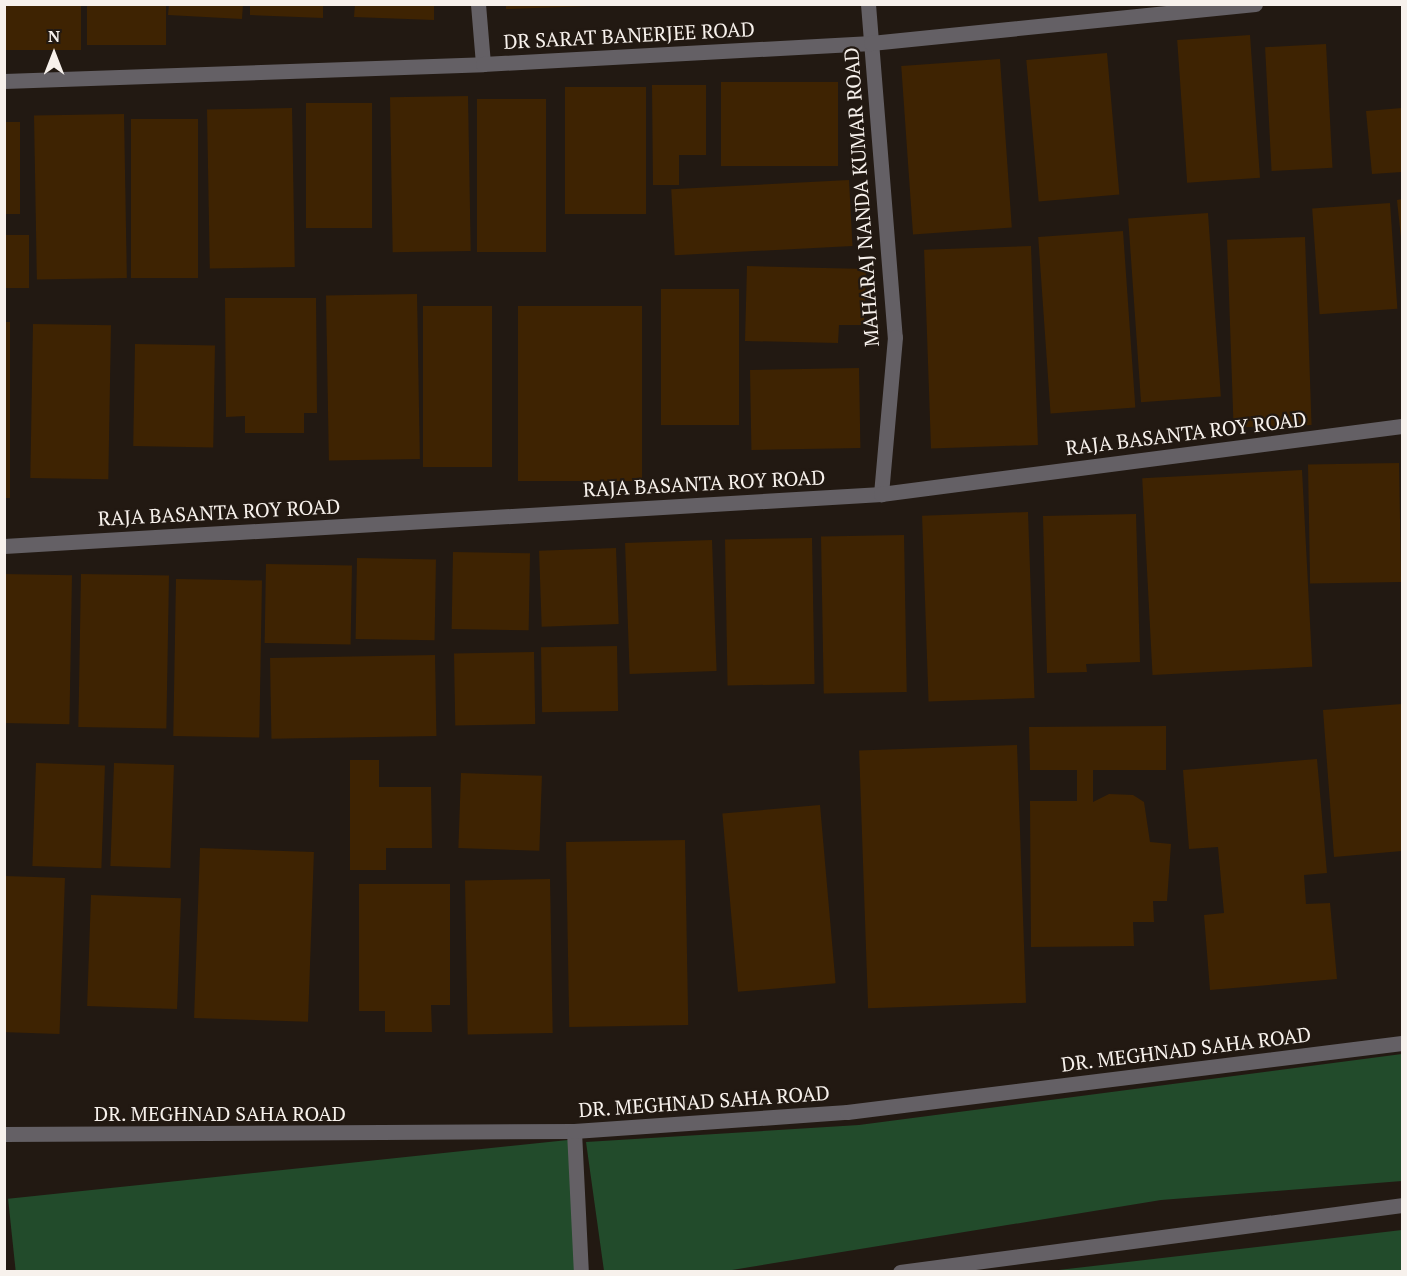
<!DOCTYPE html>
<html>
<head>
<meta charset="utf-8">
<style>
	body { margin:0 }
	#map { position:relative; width:1407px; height:1276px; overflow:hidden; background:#221912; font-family:"PT Serif",serif }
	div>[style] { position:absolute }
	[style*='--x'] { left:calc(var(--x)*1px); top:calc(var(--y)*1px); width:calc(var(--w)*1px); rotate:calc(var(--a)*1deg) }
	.green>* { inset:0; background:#224b2b; transform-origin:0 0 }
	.building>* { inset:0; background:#3e2302; transform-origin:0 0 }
	.minor>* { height:15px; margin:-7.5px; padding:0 7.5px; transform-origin:7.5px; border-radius:7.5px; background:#646065 }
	span { translate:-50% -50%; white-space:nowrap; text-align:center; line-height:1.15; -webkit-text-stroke:4.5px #221912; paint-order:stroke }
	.street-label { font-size:20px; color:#f7f1ec }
	.frame { position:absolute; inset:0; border:6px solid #f7f1ec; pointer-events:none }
	.north { position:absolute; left:24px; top:24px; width:60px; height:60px; -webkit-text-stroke:4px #221912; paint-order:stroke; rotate:0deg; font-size:16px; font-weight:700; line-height:24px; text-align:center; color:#f7f1ec }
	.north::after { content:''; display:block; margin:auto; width:21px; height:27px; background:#f7f1ec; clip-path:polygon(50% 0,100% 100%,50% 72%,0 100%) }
</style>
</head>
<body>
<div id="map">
	<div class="green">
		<i style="clip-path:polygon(1402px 1054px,1402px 1181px,1161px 1200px,726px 1271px,604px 1271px,586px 1142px,859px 1125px)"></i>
		<i style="left:568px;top:1140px;width:132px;height:563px;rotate:84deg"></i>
		<i style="clip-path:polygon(1402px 1230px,1402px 1271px,1050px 1271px)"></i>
	</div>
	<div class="building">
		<i style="left:87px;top:4px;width:79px;height:41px"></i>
		<i style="clip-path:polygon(169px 4px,243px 4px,242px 19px,168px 15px)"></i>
		<i style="clip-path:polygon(250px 4px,323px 4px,323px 18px,250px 15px)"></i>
		<i style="clip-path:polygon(355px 4px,434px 4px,434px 20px,354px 17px)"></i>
		<i style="clip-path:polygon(506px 4px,590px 4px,590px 6px,506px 9px)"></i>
		<i style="left:4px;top:5px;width:77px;height:45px"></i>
		<i style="left:1250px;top:35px;width:143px;height:73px;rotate:86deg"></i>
		<i style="left:1326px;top:44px;width:124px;height:61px;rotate:87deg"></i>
		<i style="left:1107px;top:53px;width:142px;height:81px;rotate:85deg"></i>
		<i style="left:1000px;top:59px;width:169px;height:99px;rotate:86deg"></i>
		<i style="left:721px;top:82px;width:117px;height:84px"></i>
		<i style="clip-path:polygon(652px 85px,706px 85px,706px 155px,679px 155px,679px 185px,653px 185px)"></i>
		<i style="left:646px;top:87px;width:127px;height:81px;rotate:90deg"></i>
		<i style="left:468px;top:96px;width:155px;height:78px;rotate:89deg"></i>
		<i style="left:477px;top:99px;width:69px;height:153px"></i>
		<i style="left:372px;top:103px;width:125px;height:66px;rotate:90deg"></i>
		<i style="left:292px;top:108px;width:159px;height:85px;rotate:89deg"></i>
		<i style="clip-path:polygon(1402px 108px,1402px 172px,1372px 174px,1366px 111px)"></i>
		<i style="left:124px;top:114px;width:164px;height:90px;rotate:89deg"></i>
		<i style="left:131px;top:119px;width:67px;height:159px"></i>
		<i style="left:4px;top:122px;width:16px;height:92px"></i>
		<i style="left:849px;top:180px;width:66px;height:178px;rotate:87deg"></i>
		<i style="clip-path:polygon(1402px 199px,1402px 237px,1401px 238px,1397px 200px)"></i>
		<i style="left:1390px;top:203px;width:106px;height:78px;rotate:86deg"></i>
		<i style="left:1208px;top:213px;width:184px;height:80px;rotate:86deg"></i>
		<i style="left:1123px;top:231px;width:177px;height:85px;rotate:86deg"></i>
		<i style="left:4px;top:235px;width:25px;height:53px"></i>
		<i style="left:1305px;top:237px;width:188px;height:78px;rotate:88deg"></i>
		<i style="left:1031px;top:246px;width:199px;height:107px;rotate:88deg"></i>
		<i style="clip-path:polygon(747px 266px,866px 269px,864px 325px,839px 325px,838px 343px,745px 341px)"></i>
		<i style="left:661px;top:289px;width:78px;height:136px"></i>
		<i style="left:417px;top:294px;width:165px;height:91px;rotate:89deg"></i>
		<i style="clip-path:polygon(225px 298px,316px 298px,317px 413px,304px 413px,304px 433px,245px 433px,245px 416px,226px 417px)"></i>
		<i style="left:423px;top:306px;width:69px;height:161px"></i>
		<i style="left:518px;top:306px;width:124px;height:175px"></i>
		<i style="left:4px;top:322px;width:6px;height:176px"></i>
		<i style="left:33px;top:324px;width:78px;height:154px;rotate:1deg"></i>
		<i style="left:135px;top:344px;width:80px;height:102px;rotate:1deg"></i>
		<i style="left:859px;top:368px;width:80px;height:109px;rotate:89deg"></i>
		<i style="left:1399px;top:463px;width:119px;height:91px;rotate:89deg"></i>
		<i style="left:1302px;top:470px;width:197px;height:160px;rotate:87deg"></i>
		<i style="left:1028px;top:512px;width:186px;height:106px;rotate:88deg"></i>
		<i style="clip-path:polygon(1136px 514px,1140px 662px,1086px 664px,1087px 672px,1047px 673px,1043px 516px)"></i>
		<i style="left:904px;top:535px;width:157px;height:83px;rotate:89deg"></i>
		<i style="left:812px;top:538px;width:146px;height:87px;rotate:89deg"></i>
		<i style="left:712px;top:540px;width:131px;height:87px;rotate:88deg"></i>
		<i style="left:616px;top:548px;width:76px;height:77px;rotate:88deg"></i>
		<i style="left:453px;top:552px;width:77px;height:77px;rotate:1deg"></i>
		<i style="left:357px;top:558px;width:79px;height:81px;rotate:1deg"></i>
		<i style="left:266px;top:564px;width:86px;height:79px;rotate:1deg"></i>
		<i style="left:4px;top:574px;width:68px;height:149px;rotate:1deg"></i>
		<i style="left:81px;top:574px;width:88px;height:153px;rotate:1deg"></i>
		<i style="left:176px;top:579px;width:86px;height:157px;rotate:1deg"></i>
		<i style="left:617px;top:646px;width:65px;height:76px;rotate:89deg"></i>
		<i style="left:534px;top:652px;width:72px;height:80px;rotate:89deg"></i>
		<i style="left:435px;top:655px;width:81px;height:165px;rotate:89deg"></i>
		<i style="clip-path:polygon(1402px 704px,1402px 851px,1334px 857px,1323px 710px)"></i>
		<i style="clip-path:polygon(1166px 726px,1166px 770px,1093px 770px,1093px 802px,1109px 794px,1133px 795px,1144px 802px,1150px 842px,1171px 844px,1167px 901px,1153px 901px,1154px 922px,1133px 922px,1134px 946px,1031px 947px,1030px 801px,1077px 801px,1077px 770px,1030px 770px,1029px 727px)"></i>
		<i style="left:1017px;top:745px;width:258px;height:158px;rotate:88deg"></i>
		<i style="clip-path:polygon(1317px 759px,1327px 873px,1304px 875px,1306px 904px,1330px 903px,1337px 979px,1210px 990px,1204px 915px,1224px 913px,1218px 847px,1189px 849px,1183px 770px)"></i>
		<i style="clip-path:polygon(350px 760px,379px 760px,379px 787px,431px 787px,432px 848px,386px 848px,386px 870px,350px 870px)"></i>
		<i style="left:36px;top:763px;width:69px;height:103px;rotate:2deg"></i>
		<i style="left:114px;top:763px;width:60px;height:103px;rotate:2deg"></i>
		<i style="left:461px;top:773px;width:81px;height:75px;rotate:2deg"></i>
		<i style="left:820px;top:805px;width:179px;height:98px;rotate:85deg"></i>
		<i style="left:685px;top:840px;width:185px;height:119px;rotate:89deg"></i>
		<i style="left:200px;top:848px;width:114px;height:170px;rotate:2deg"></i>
		<i style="left:5px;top:876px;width:60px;height:156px;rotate:2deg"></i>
		<i style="left:550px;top:879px;width:154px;height:85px;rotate:89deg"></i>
		<i style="clip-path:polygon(359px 884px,450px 884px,450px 1005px,431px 1005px,432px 1032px,385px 1032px,385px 1011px,359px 1011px)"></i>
		<i style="left:91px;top:895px;width:90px;height:111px;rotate:2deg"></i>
	</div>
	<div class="minor">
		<i style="--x:478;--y:4;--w:60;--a:85.2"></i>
		<i style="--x:868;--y:4;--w:334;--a:85.4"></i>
		<i style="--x:895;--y:337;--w:158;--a:95.1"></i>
		<i style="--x:4;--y:81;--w:479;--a:-2"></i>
		<i style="--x:483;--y:64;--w:389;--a:-3.1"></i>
		<i style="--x:871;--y:43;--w:386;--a:-5.8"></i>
		<i style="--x:4;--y:546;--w:879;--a:-3.39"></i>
		<i style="--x:881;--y:494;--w:525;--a:-7.44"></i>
		<i style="--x:574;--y:1131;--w:141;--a:87.2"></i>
		<i style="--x:4;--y:1134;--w:570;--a:-0.3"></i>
		<i style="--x:574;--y:1131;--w:274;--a:-4"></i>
		<i style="--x:847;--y:1112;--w:559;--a:-7.09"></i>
		<i style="--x:900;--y:1272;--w:506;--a:-7.6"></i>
	</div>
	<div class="street-label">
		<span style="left:629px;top:35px;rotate:-3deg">DR SARAT BANERJEE ROAD</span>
		<span style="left:861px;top:197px;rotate:-94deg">MAHARAJ NANDA KUMAR ROAD</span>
		<span style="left:1186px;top:433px;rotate:-7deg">RAJA BASANTA ROY ROAD</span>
		<span style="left:704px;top:483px;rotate:-3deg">RAJA BASANTA ROY ROAD</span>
		<span style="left:219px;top:512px;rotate:-3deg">RAJA BASANTA ROY ROAD</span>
		<span style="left:1186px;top:1049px;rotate:-7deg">DR. MEGHNAD SAHA ROAD</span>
		<span style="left:704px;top:1101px;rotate:-4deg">DR. MEGHNAD SAHA ROAD</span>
		<span style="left:220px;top:1113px">DR. MEGHNAD SAHA ROAD</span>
	</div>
	<div class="frame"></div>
	<div class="north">N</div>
</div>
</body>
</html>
